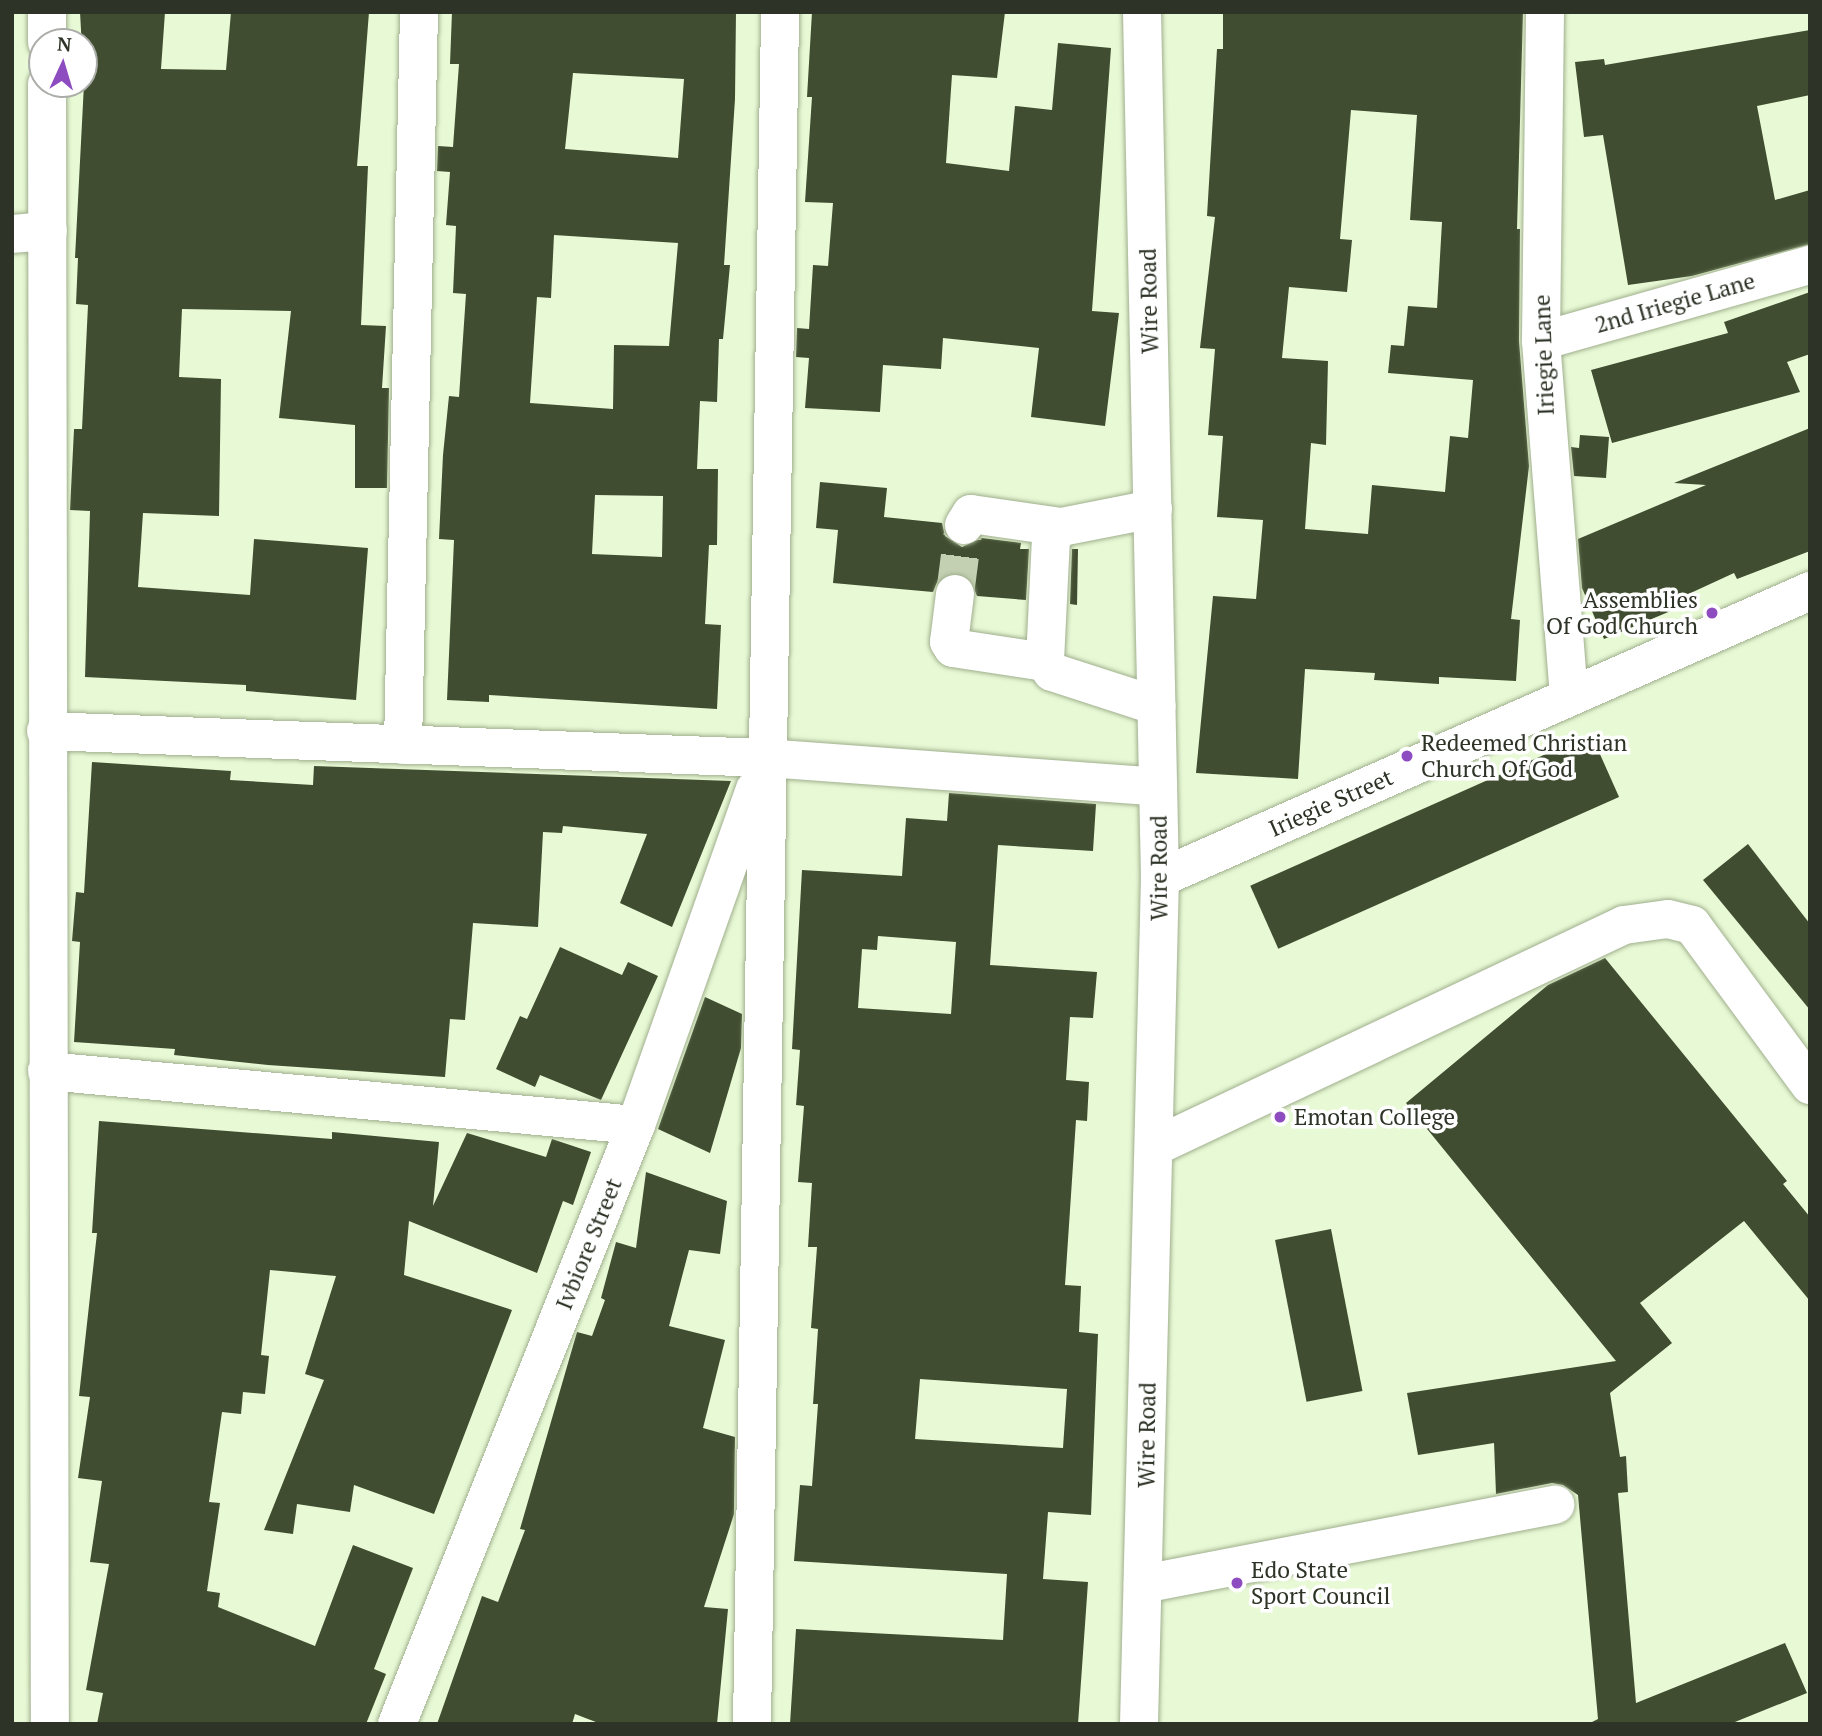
<!DOCTYPE html>
<html>
<head>
<meta charset="utf-8">
<style>
	body { margin:0 }
	#map { position:relative; width:1822px; height:1736px; overflow:hidden; background:#e8f9d5; font-family:"PT Serif",serif }
	div>[style] { position:absolute }
	[style*='--x'] { left:calc(var(--x)*1px); top:calc(var(--y)*1px); width:calc(var(--w)*1px); rotate:calc(var(--a)*1deg) }
	.building>* { inset:0; background:#404d30; transform-origin:0 0 }
	.minor-tunnel>* { height:38px; margin-top:-19px; transform-origin:0; background:repeating-linear-gradient(90deg,#c3d1b2 0 38px,transparent 0 57px) }
	.roads { filter:drop-shadow(0 0 2px #a0af8e) drop-shadow(0 0 2px #a0af8e) }
	.minor>* { height:38px; margin:-19px; padding:0 19px; transform-origin:19px; border-radius:19px; background:#fff }
	.dots>* { width:19px; height:19px; translate:-50% -50%; box-sizing:border-box; border:4px solid #fff; border-radius:50% }
	span { translate:-50% -50%; white-space:nowrap; text-align:center; line-height:1.15; -webkit-text-stroke:7px #fff; paint-order:stroke }
	.street-label { font-size:23px; color:#2d3326 }
	.poi-label { font-size:23px; color:#2d3326 }
	.right { translate:-100% -50%; text-align:right }
	.left { translate:0 -50%; text-align:left }
	.frame { position:absolute; inset:0; border:14px solid #2d3326; pointer-events:none }
	.north { position:absolute; left:28px; top:28px; width:70px; height:70px; box-sizing:border-box; background:#fff; border:2px solid #abada8; border-radius:50%; rotate:4deg; font-size:19px; font-weight:700; line-height:28px; text-align:center; color:#2d3326 }
	.north::after { content:''; display:block; margin:auto; width:24px; height:32px; background:#8e4cc1; clip-path:polygon(50% 0,100% 100%,50% 72%,0 100%) }
</style>
</head>
<body>
<div id="map">
	<div class="building">
		<i style="clip-path:polygon(80px 12px,165px 12px,161px 69px,226px 70px,231px 12px,369px 12px,357px 166px,368px 166px,361px 325px,386px 326px,382px 388px,389px 388px,387px 488px,355px 488px,355px 425px,279px 418px,291px 311px,182px 309px,179px 377px,221px 379px,219px 516px,143px 513px,138px 587px,250px 595px,254px 539px,368px 548px,356px 700px,246px 691px,246px 685px,85px 677px,90px 511px,70px 510px,74px 429px,82px 429px,88px 305px,76px 304px,78px 258px,75px 258px,84px 84px)"></i>
		<i style="clip-path:polygon(evenodd,452px 12px,736px 12px,735px 99px,724px 265px,730px 265px,723px 339px,719px 339px,717px 402px,700px 401px,697px 469px,718px 469px,717px 545px,709px 545px,705px 624px,721px 625px,717px 709px,489px 695px,489px 702px,447px 700px,454px 540px,439px 539px,443px 455px,449px 396px,459px 397px,466px 294px,453px 293px,456px 226px,446px 225px,450px 172px,437px 171px,438px 146px,453px 147px,459px 64px,450px 64px,452px 12px,573px 73px,684px 79px,678px 158px,565px 149px,573px 73px,452px 12px,554px 235px,678px 243px,669px 346px,614px 345px,613px 409px,530px 403px,537px 297px,551px 298px,554px 235px,452px 12px,595px 495px,663px 496px,662px 557px,592px 554px,595px 495px)"></i>
		<i style="clip-path:polygon(812px 12px,1005px 12px,997px 78px,952px 75px,946px 163px,1009px 171px,1015px 106px,1052px 110px,1058px 43px,1111px 48px,1092px 311px,1119px 313px,1105px 426px,1031px 417px,1039px 348px,943px 338px,941px 369px,883px 365px,880px 412px,805px 408px,809px 358px,796px 357px,797px 328px,809px 329px,813px 265px,828px 266px,833px 203px,805px 202px,812px 97px,807px 97px)"></i>
		<i style="clip-path:polygon(evenodd,1223px 12px,1523px 12px,1517px 229px,1520px 229px,1519px 341px,1529px 466px,1511px 619px,1520px 620px,1516px 681px,1439px 677px,1439px 684px,1374px 680px,1375px 673px,1305px 669px,1298px 779px,1196px 773px,1213px 596px,1256px 599px,1263px 520px,1217px 517px,1223px 436px,1208px 435px,1215px 349px,1200px 348px,1215px 217px,1207px 216px,1217px 49px,1223px 49px,1223px 12px,1351px 110px,1417px 115px,1410px 220px,1442px 222px,1437px 308px,1408px 306px,1404px 346px,1391px 345px,1388px 373px,1473px 380px,1468px 438px,1450px 436px,1445px 492px,1372px 485px,1368px 534px,1305px 529px,1311px 443px,1326px 445px,1328px 361px,1282px 358px,1289px 287px,1347px 292px,1352px 240px,1340px 239px,1351px 110px)"></i>
		<i style="clip-path:polygon(1810px 30px,1810px 95px,1757px 106px,1775px 200px,1810px 190px,1810px 244px,1692px 276px,1628px 285px,1603px 135px,1584px 137px,1575px 62px,1604px 59px,1605px 65px)"></i>
		<i style="clip-path:polygon(1810px 292px,1810px 354px,1787px 362px,1800px 392px,1612px 443px,1591px 370px,1728px 333px,1724px 322px)"></i>
		<i style="clip-path:polygon(1810px 428px,1810px 551px,1737px 579px,1734px 573px,1682px 597px,1685px 605px,1604px 639px,1582px 588px,1578px 539px,1706px 485px,1674px 483px)"></i>
		<i style="clip-path:polygon(1580px 435px,1609px 437px,1606px 478px,1574px 476px,1571px 447px,1579px 448px)"></i>
		<i style="clip-path:polygon(820px 482px,887px 488px,884px 517px,942px 523px,945px 536px,962px 547px,982px 538px,1021px 543px,1020px 549px,1029px 549px,1026px 600px,977px 596px,969px 577px,957px 572px,938px 580px,933px 592px,833px 583px,838px 530px,816px 528px)"></i>
		<i style="clip-path:polygon(1072px 549px,1078px 549px,1077px 605px,1070px 604px)"></i>
		<i style="left:1591px;top:734px;width:69px;height:373px;rotate:66deg"></i>
		<i style="clip-path:polygon(92px 762px,231px 771px,230px 780px,313px 785px,314px 766px,731px 781px,672px 927px,620px 903px,647px 834px,563px 826px,562px 833px,543px 832px,538px 927px,473px 923px,465px 1020px,450px 1019px,445px 1077px,268px 1065px,174px 1055px,175px 1049px,74px 1042px,80px 942px,72px 941px,76px 892px,84px 893px)"></i>
		<i style="clip-path:polygon(evenodd,949px 793px,1096px 804px,1093px 851px,998px 845px,990px 965px,1097px 972px,1093px 1018px,1070px 1017px,1066px 1080px,1089px 1082px,1087px 1121px,1076px 1120px,1065px 1285px,1081px 1286px,1079px 1332px,1098px 1334px,1091px 1515px,1048px 1512px,1043px 1579px,1088px 1582px,1078px 1724px,790px 1724px,796px 1629px,1003px 1640px,1007px 1574px,794px 1561px,800px 1485px,812px 1486px,818px 1404px,813px 1404px,818px 1329px,811px 1328px,817px 1247px,808px 1247px,812px 1183px,798px 1182px,804px 1106px,796px 1105px,800px 1050px,792px 1049px,802px 870px,902px 876px,906px 818px,947px 821px,949px 793px,878px 936px,956px 942px,951px 1014px,858px 1008px,862px 949px,877px 950px,878px 936px,949px 793px,920px 1379px,1067px 1389px,1063px 1448px,915px 1439px,920px 1379px)"></i>
		<i style="clip-path:polygon(1748px 844px,1810px 924px,1810px 1010px,1703px 880px)"></i>
		<i style="clip-path:polygon(560px 947px,622px 975px,628px 962px,658px 976px,601px 1100px,540px 1075px,535px 1087px,496px 1069px,520px 1016px,527px 1019px)"></i>
		<i style="clip-path:polygon(1605px 958px,1787px 1181px,1783px 1184px,1810px 1217px,1810px 1301px,1744px 1221px,1640px 1303px,1672px 1343px,1610px 1393px,1620px 1457px,1626px 1456px,1628px 1492px,1618px 1493px,1636px 1703px,1785px 1643px,1807px 1693px,1730px 1724px,1588px 1724px,1598px 1719px,1578px 1495px,1563px 1485px,1552px 1483px,1496px 1494px,1494px 1443px,1418px 1455px,1407px 1393px,1616px 1361px,1406px 1103px,1548px 985px)"></i>
		<i style="clip-path:polygon(705px 997px,742px 1014px,741px 1048px,710px 1153px,658px 1129px)"></i>
		<i style="clip-path:polygon(99px 1121px,332px 1139px,332px 1132px,439px 1142px,433px 1206px,467px 1133px,546px 1157px,552px 1139px,591px 1152px,573px 1205px,563px 1201px,537px 1273px,409px 1221px,404px 1275px,512px 1310px,434px 1514px,354px 1485px,350px 1512px,297px 1504px,293px 1534px,264px 1530px,324px 1380px,305px 1374px,336px 1276px,270px 1270px,261px 1355px,269px 1356px,265px 1394px,243px 1392px,241px 1414px,222px 1412px,209px 1502px,220px 1503px,207px 1591px,220px 1593px,218px 1607px,315px 1646px,353px 1545px,413px 1568px,374px 1669px,386px 1674px,366px 1724px,97px 1724px,103px 1693px,86px 1690px,109px 1564px,90px 1562px,102px 1481px,78px 1478px,90px 1397px,79px 1396px,97px 1233px,92px 1233px)"></i>
		<i style="clip-path:polygon(646px 1172px,727px 1201px,720px 1254px,689px 1250px,669px 1326px,725px 1340px,703px 1428px,735px 1437px,734px 1514px,704px 1607px,728px 1609px,717px 1724px,601px 1724px,575px 1714px,572px 1724px,437px 1724px,482px 1596px,498px 1602px,525px 1530px,520px 1529px,577px 1332px,592px 1336px,605px 1300px,601px 1298px,616px 1242px,636px 1248px)"></i>
		<i style="left:1331px;top:1229px;width:165px;height:57px;rotate:79deg"></i>
	</div>
	<div class="minor-tunnel">
		<i style="--x:955;--y:594;--w:70;--a:-82.6"></i>
	</div>
	<div class="roads">
		<div class="minor">
			<i style="--x:47;--y:12;--w:30;--a:90"></i>
			<i style="--x:1545;--y:12;--w:329;--a:90.7"></i>
			<i style="--x:1541;--y:341;--w:357;--a:85.5"></i>
			<i style="--x:47;--y:84;--w:1640;--a:89.9"></i>
			<i style="--x:12;--y:234;--w:36;--a:-5"></i>
			<i style="--x:1541;--y:341;--w:280;--a:-15.8"></i>
			<i style="--x:1153;--y:509;--w:94;--a:168.9"></i>
			<i style="--x:1061;--y:527;--w:15;--a:132"></i>
			<i style="--x:1051;--y:538;--w:124;--a:92.8"></i>
			<i style="--x:1045;--y:662;--w:12;--a:55"></i>
			<i style="--x:1052;--y:672;--w:110;--a:17.9"></i>
			<i style="--x:964;--y:525;--w:13;--a:-58"></i>
			<i style="--x:971;--y:514;--w:91;--a:8.2"></i>
			<i style="--x:955;--y:594;--w:48;--a:97.1"></i>
			<i style="--x:949;--y:642;--w:7;--a:56"></i>
			<i style="--x:953;--y:648;--w:93;--a:8.7"></i>
			<i style="--x:46;--y:731;--w:721;--a:2.15"></i>
			<i style="--x:766;--y:758;--w:393;--a:4.2"></i>
			<i style="--x:403;--y:745;--w:733;--a:-88.75"></i>
			<i style="--x:1160;--y:878;--w:711;--a:-23.82"></i>
			<i style="--x:47;--y:1071;--w:591;--a:5.24"></i>
			<i style="--x:1154;--y:1147;--w:520;--a:-25.28"></i>
			<i style="--x:1624;--y:925;--w:44;--a:-7.8"></i>
			<i style="--x:1668;--y:919;--w:25;--a:14"></i>
			<i style="--x:1692;--y:925;--w:199;--a:53.6"></i>
			<i style="--x:1143;--y:1584;--w:420;--a:-10.9"></i>
			<i style="--x:397;--y:1724;--w:645;--a:-68.25"></i>
			<i style="--x:636;--y:1125;--w:356;--a:-70.5"></i>
			<i style="--x:752;--y:1724;--w:1712;--a:-89.06"></i>
			<i style="--x:1139;--y:1724;--w:846;--a:-88.58"></i>
			<i style="--x:1160;--y:878;--w:866;--a:-91.19"></i>
		</div>
	</div>
	<div class="dots">
		<i style="left:1712px;top:613px;background:#8e4cc1"></i>
		<i style="left:1407px;top:756px;background:#8e4cc1"></i>
		<i style="left:1280px;top:1117px;background:#8e4cc1"></i>
		<i style="left:1237px;top:1583px;background:#8e4cc1"></i>
	</div>
	<div class="street-label">
		<span style="left:1149px;top:301px;rotate:-91deg">Wire Road</span>
		<span style="left:1675px;top:303px;rotate:-16deg">2nd Iriegie Lane</span>
		<span style="left:1544px;top:355px;rotate:-92deg">Iriegie Lane</span>
		<span style="left:1331px;top:803px;rotate:-24deg">Iriegie Street</span>
		<span style="left:1159px;top:868px;rotate:-90deg">Wire Road</span>
		<span style="left:589px;top:1244px;rotate:-68deg">Ivbiore Street</span>
		<span style="left:1147px;top:1435px;rotate:-89deg">Wire Road</span>
	</div>
	<div class="poi-label">
		<span class="right" style="left:1698px;top:613px">Assemblies<br>Of God Church</span>
		<span class="left" style="left:1421px;top:756px">Redeemed Christian<br>Church Of God</span>
		<span class="left" style="left:1294px;top:1117px">Emotan College</span>
		<span class="left" style="left:1251px;top:1583px">Edo State<br>Sport Council</span>
	</div>
	<div class="frame"></div>
	<div class="north">N</div>
</div>
</body>
</html>
